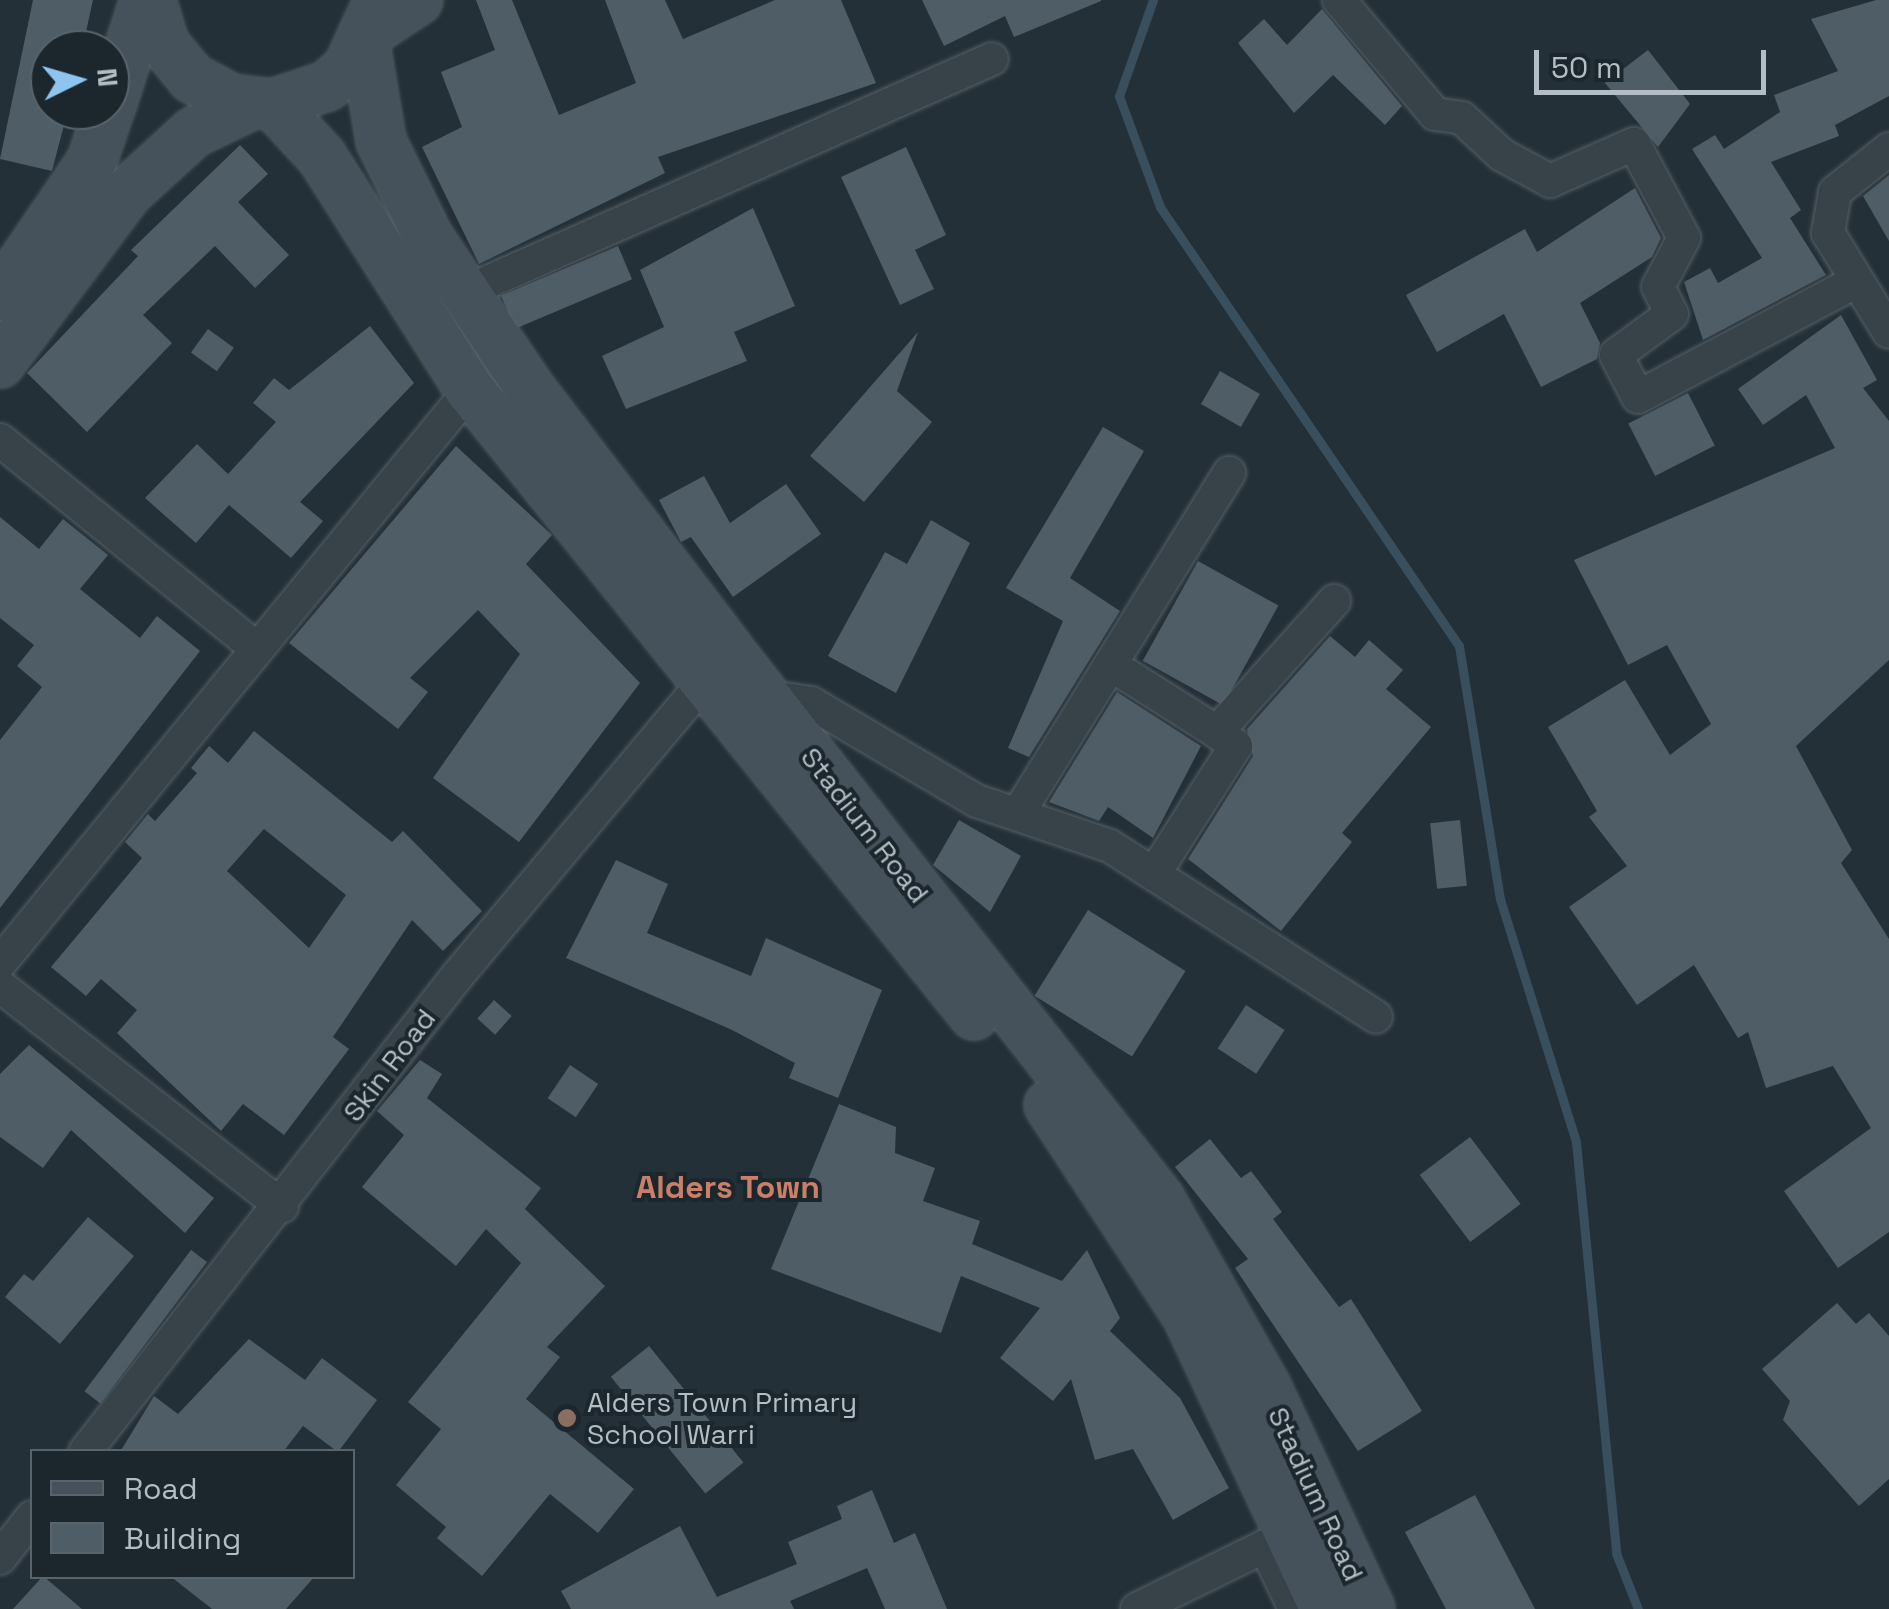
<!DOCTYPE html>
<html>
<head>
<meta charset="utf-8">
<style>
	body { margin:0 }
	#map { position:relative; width:1889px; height:1609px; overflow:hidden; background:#243038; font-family:"Space Grotesk",sans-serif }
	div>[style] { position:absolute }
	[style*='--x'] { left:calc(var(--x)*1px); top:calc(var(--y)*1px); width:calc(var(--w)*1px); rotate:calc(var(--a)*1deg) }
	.stream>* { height:9px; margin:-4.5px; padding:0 4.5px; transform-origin:4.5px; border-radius:4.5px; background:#394f5e }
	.building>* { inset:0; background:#4f5d67; transform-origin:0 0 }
	.roads { filter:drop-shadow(0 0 2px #556066) drop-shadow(0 0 2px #556066) }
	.minor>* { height:32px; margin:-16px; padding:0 16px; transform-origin:16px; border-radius:16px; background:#374249 }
	.secondary>* { height:48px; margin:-24px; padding:0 24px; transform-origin:24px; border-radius:24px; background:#45525b }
	.dots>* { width:28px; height:28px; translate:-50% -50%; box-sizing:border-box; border:5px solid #1c272d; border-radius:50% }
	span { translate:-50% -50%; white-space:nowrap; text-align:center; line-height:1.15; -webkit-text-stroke:8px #1c272d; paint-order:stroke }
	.street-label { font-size:28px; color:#b2bdc5 }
	.poi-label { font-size:28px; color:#b2bdc5 }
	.left { translate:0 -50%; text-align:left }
	.quarter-label { font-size:32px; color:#ca8068; font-weight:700 }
	.legend { position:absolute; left:30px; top:1449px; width:325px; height:130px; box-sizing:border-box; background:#1c272d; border:2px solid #58636a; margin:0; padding:12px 18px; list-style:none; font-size:30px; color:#b2bdc5 }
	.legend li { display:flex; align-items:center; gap:20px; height:50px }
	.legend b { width:50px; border:2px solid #58636a }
	.north { position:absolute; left:30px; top:30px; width:100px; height:100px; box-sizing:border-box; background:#1c272d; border:2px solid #58636a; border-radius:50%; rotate:85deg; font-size:28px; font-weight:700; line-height:40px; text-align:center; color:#b2bdc5 }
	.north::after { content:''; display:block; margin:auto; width:35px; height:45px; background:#8dc5ee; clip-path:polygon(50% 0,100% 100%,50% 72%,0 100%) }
	.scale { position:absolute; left:1534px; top:50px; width:232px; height:45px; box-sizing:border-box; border:5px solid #b2bdc5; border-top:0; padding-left:12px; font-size:30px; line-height:35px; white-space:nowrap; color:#b2bdc5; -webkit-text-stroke:8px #1c272d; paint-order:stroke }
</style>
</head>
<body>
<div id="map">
	<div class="stream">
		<i style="--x:1153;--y:0;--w:102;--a:109.5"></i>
		<i style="--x:1119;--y:96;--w:118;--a:69.7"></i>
		<i style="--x:1160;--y:207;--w:531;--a:55.74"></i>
		<i style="--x:1459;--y:646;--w:256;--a:80.8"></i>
		<i style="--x:1500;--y:899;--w:255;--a:72.6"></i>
		<i style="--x:1576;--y:1142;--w:413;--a:84.4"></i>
		<i style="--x:1616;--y:1553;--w:60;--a:68.6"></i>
	</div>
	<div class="building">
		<i style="clip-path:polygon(33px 0,93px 0,82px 50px,50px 50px,50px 110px,68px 110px,52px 171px,0 159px)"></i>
		<i style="clip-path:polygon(476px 0,512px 0,559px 115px,636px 83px,605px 0,665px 0,683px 39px,775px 0,841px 0,876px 83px,658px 157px,665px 173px,479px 264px,422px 147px,462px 127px,441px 72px,495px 50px)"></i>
		<i style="clip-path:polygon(922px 0,1101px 0,1101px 1px,1014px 37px,1005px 16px,944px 46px)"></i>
		<i style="clip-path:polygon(1876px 0,1889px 0,1889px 96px,1835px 125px,1839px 136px,1771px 162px,1801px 210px,1790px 218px,1826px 275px,1703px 340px,1684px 282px,1710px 268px,1718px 283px,1762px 258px,1692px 149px,1715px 135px,1724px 149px,1780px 112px,1774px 95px,1838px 71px,1811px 19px)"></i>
		<i style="clip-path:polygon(1322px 9px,1402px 106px,1385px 125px,1333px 75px,1294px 113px,1238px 43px,1264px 19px,1287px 45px)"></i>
		<i style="clip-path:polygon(1648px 50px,1690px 104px,1658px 147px,1605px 83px)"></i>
		<i style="clip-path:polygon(240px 145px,268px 174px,238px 202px,289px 255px,255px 288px,215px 246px,143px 315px,172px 343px,87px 432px,27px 373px,138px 256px,131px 250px)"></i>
		<i style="clip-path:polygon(906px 147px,946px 235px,915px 250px,934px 289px,900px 305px,841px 177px)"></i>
		<i style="clip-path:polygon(1889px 175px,1889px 241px,1863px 196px)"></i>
		<i style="clip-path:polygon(1635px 188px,1661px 238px,1652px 257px,1580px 303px,1600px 343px,1597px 359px,1541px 387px,1504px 314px,1437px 352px,1406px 295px,1525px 229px,1537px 252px)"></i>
		<i style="clip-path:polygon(753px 208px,795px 306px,734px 332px,747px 361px,626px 409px,602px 356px,664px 327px,640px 270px)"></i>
		<i style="left:618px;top:246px;width:36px;height:127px;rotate:67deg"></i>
		<i style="clip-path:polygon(1841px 315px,1877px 380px,1863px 388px,1889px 421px,1889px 660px,1796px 746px,1852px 850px,1841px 863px,1889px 939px,1889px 1232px,1838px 1268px,1784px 1191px,1871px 1128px,1833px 1066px,1766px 1088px,1748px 1032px,1738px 1038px,1694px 965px,1637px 1005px,1569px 907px,1627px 866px,1589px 817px,1597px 811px,1548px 727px,1625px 680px,1670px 755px,1711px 724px,1667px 645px,1628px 665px,1574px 560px,1835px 448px,1806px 395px,1763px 425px,1738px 389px)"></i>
		<i style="clip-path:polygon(370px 326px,414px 383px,300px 502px,323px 521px,291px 558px,229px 505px,196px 543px,145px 498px,197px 444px,228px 474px,276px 422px,253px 403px,274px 378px,289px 390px)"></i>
		<i style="left:208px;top:329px;width:32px;height:29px;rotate:36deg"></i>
		<i style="clip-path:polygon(918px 332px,897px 391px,932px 422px,864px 502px,810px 456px)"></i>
		<i style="left:1220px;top:371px;width:46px;height:38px;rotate:30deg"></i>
		<i style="left:1688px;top:393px;width:59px;height:67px;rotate:63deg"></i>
		<i style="clip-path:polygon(1103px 427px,1144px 451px,1070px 578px,1120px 611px,1029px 757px,1008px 748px,1063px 621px,1006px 588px)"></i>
		<i style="clip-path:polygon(456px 446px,552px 535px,526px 564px,640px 683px,519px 842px,433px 778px,520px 654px,478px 610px,410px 678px,428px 692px,398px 729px,289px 643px)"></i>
		<i style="clip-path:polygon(704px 476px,730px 523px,786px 484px,821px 534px,733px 597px,691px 537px,681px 542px,659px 500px)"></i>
		<i style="clip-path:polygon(0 517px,39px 549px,63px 519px,108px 555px,80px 589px,140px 638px,157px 616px,200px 651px,0 908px,0 740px,42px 687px,17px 666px,34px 645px,0 618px)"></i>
		<i style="clip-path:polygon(931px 520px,970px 543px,896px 693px,828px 656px,885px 552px,907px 564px)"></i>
		<i style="left:1198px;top:561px;width:92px;height:114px;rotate:29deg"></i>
		<i style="clip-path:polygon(1330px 636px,1355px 657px,1369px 640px,1403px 670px,1386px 689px,1431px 727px,1342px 833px,1352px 842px,1281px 931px,1188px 859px,1253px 756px,1247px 729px)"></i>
		<i style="clip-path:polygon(1117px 692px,1201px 746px,1153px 838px,1108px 807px,1099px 821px,1049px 802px)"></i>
		<i style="clip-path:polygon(evenodd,254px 731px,392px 842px,403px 831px,482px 911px,443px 951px,412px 920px,333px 1037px,349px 1049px,284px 1135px,243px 1104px,221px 1131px,117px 1033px,137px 1010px,101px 979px,86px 996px,51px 967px,142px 858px,125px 842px,148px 814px,155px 821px,197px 773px,191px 768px,209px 746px,228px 763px,254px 731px,264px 829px,346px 895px,309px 948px,227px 871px,264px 829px)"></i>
		<i style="clip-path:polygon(959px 820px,1021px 856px,990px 912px,933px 865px)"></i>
		<i style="left:1460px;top:820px;width:66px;height:30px;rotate:84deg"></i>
		<i style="clip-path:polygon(616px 860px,668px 884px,647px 933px,751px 976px,766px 938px,882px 990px,838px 1098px,789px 1078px,795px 1063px,730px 1029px,566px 958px)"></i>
		<i style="left:1088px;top:910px;width:115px;height:101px;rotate:32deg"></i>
		<i style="left:494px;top:1000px;width:24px;height:25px;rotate:42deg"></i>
		<i style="left:1246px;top:1005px;width:46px;height:52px;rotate:33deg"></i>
		<i style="clip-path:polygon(29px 1045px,214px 1198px,185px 1233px,71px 1130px,43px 1168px,0 1137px,0 1074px)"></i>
		<i style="clip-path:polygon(420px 1060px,442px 1074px,427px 1098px,541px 1188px,525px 1209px,605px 1286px,547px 1347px,560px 1357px,526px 1399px,634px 1489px,598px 1533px,550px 1494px,482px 1576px,437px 1538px,446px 1527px,396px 1485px,441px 1429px,408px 1402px,521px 1263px,486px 1229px,456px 1266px,362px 1187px,404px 1135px,377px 1111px)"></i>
		<i style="left:570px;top:1065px;width:34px;height:40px;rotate:34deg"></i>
		<i style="clip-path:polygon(839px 1104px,896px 1127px,895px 1153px,935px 1168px,923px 1201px,980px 1221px,972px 1244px,1062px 1281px,1087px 1250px,1120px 1318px,1110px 1331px,1180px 1398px,1229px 1488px,1173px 1520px,1133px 1449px,1095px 1460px,1071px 1379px,1053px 1401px,1000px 1358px,1040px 1308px,961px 1276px,941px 1333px,771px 1269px)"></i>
		<i style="left:1470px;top:1137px;width:84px;height:63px;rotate:53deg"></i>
		<i style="clip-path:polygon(1210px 1139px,1241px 1178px,1251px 1171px,1282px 1212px,1273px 1219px,1339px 1307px,1351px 1299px,1422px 1411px,1358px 1451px,1235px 1268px,1248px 1259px,1175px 1167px)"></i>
		<i style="clip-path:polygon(88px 1217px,134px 1256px,60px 1344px,5px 1297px,24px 1274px,33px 1281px)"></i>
		<i style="left:191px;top:1250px;width:20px;height:177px;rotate:37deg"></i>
		<i style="clip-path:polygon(1837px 1303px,1856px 1324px,1869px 1313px,1889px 1336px,1889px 1479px,1859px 1506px,1783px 1420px,1790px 1401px,1762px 1369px)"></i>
		<i style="clip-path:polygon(249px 1339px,305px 1380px,322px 1358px,377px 1400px,338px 1452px,303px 1426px,283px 1452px,120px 1452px,154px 1396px,178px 1414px)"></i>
		<i style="left:649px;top:1346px;width:150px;height:49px;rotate:51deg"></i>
		<i style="clip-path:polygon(872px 1490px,894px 1543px,915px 1533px,947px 1609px,885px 1609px,867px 1568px,790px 1601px,794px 1609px,571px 1609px,561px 1591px,680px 1526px,717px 1597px,797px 1564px,788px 1542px,842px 1519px,837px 1506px)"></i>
		<i style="clip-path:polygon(1475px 1495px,1535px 1609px,1446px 1609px,1405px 1532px)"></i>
		<i style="clip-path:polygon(43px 1576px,82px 1609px,13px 1609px)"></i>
		<i style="clip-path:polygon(170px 1576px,315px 1576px,286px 1609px,212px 1609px)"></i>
	</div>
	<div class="roads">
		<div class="minor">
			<i style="--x:1339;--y:0;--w:149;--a:49.9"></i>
			<i style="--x:1435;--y:114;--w:27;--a:8"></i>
			<i style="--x:1462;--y:118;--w:54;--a:42.8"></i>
			<i style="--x:1502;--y:155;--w:55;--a:28.4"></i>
			<i style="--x:1550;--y:181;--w:92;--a:-23.8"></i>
			<i style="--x:1634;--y:144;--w:106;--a:62"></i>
			<i style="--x:1684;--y:238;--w:55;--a:118"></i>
			<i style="--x:1658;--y:287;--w:30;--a:63"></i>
			<i style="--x:1672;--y:314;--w:69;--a:143.8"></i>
			<i style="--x:1616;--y:355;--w:47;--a:62.4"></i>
			<i style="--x:1638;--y:397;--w:246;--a:-27.9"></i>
			<i style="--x:1889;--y:149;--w:69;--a:141.5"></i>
			<i style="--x:1835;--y:192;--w:42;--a:99.7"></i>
			<i style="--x:1828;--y:233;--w:116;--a:58.4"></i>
			<i style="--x:465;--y:292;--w:576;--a:-23.85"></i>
			<i style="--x:0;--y:440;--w:330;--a:39.1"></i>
			<i style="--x:1111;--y:665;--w:125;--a:32.3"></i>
			<i style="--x:764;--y:696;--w:48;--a:8.5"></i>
			<i style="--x:811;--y:703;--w:193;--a:30.6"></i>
			<i style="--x:977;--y:801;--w:140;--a:18.7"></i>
			<i style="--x:1110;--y:846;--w:316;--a:32.7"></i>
			<i style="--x:1019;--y:812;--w:399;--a:-58.2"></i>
			<i style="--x:1154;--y:874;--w:152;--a:-57.4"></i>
			<i style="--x:1236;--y:746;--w:24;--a:-144"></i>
			<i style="--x:1217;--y:732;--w:176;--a:-48.2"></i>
			<i style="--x:0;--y:963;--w:741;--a:-50.64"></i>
			<i style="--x:0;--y:986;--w:358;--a:38"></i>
			<i style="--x:85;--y:1452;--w:606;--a:-51.98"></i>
			<i style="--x:458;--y:975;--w:378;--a:-50"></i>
			<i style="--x:1265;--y:1546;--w:70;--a:64.5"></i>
			<i style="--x:0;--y:1558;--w:52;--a:-52"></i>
			<i style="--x:1137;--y:1609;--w:170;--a:-26.1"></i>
		</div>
		<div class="secondary">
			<i style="--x:151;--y:0;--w:46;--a:73.5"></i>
			<i style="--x:164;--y:44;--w:44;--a:50.5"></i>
			<i style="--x:192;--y:78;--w:44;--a:28.3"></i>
			<i style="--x:231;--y:99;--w:42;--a:6.8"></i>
			<i style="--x:273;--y:104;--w:57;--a:-18.4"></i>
			<i style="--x:327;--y:86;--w:28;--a:-41"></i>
			<i style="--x:348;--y:68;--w:75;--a:-65.5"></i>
			<i style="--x:371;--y:31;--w:56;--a:-33.4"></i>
			<i style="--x:365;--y:45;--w:97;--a:80.5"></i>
			<i style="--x:381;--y:141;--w:107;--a:63.9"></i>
			<i style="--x:428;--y:237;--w:179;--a:56.1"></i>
			<i style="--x:528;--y:386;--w:330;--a:52.7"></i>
			<i style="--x:728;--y:649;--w:698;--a:51.87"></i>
			<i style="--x:1159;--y:1198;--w:217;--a:60.5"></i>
			<i style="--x:1266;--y:1387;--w:245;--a:64.9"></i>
			<i style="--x:273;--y:104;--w:72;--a:47.2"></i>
			<i style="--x:322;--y:157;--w:276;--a:57.6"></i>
			<i style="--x:470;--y:390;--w:803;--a:51.12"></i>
			<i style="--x:110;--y:108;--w:114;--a:-72"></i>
			<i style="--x:0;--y:296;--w:163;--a:-55.7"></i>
			<i style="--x:92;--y:161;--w:54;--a:-71.6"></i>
			<i style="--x:0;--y:363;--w:214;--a:-53.2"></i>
			<i style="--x:128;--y:192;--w:89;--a:-42.3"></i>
			<i style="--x:194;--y:132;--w:65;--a:-25.4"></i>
			<i style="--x:1049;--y:1105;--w:251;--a:56.7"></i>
			<i style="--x:1187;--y:1315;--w:325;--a:64.9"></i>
		</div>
	</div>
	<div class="dots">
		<i style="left:567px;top:1418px;background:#8d6e63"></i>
	</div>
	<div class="street-label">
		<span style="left:865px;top:825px;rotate:52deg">Stadium Road</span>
		<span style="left:389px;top:1065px;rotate:-53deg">Skin Road</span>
		<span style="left:1316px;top:1494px;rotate:65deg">Stadium Road</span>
	</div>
	<div class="poi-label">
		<span class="left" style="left:587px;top:1418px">Alders Town Primary<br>School Warri</span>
	</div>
	<div class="quarter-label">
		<span style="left:728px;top:1187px">Alders Town</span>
	</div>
	<ul class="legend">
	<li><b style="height:12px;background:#45525b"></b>Road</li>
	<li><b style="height:28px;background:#4f5d67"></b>Building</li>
	</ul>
	<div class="north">N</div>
	<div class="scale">50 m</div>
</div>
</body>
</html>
